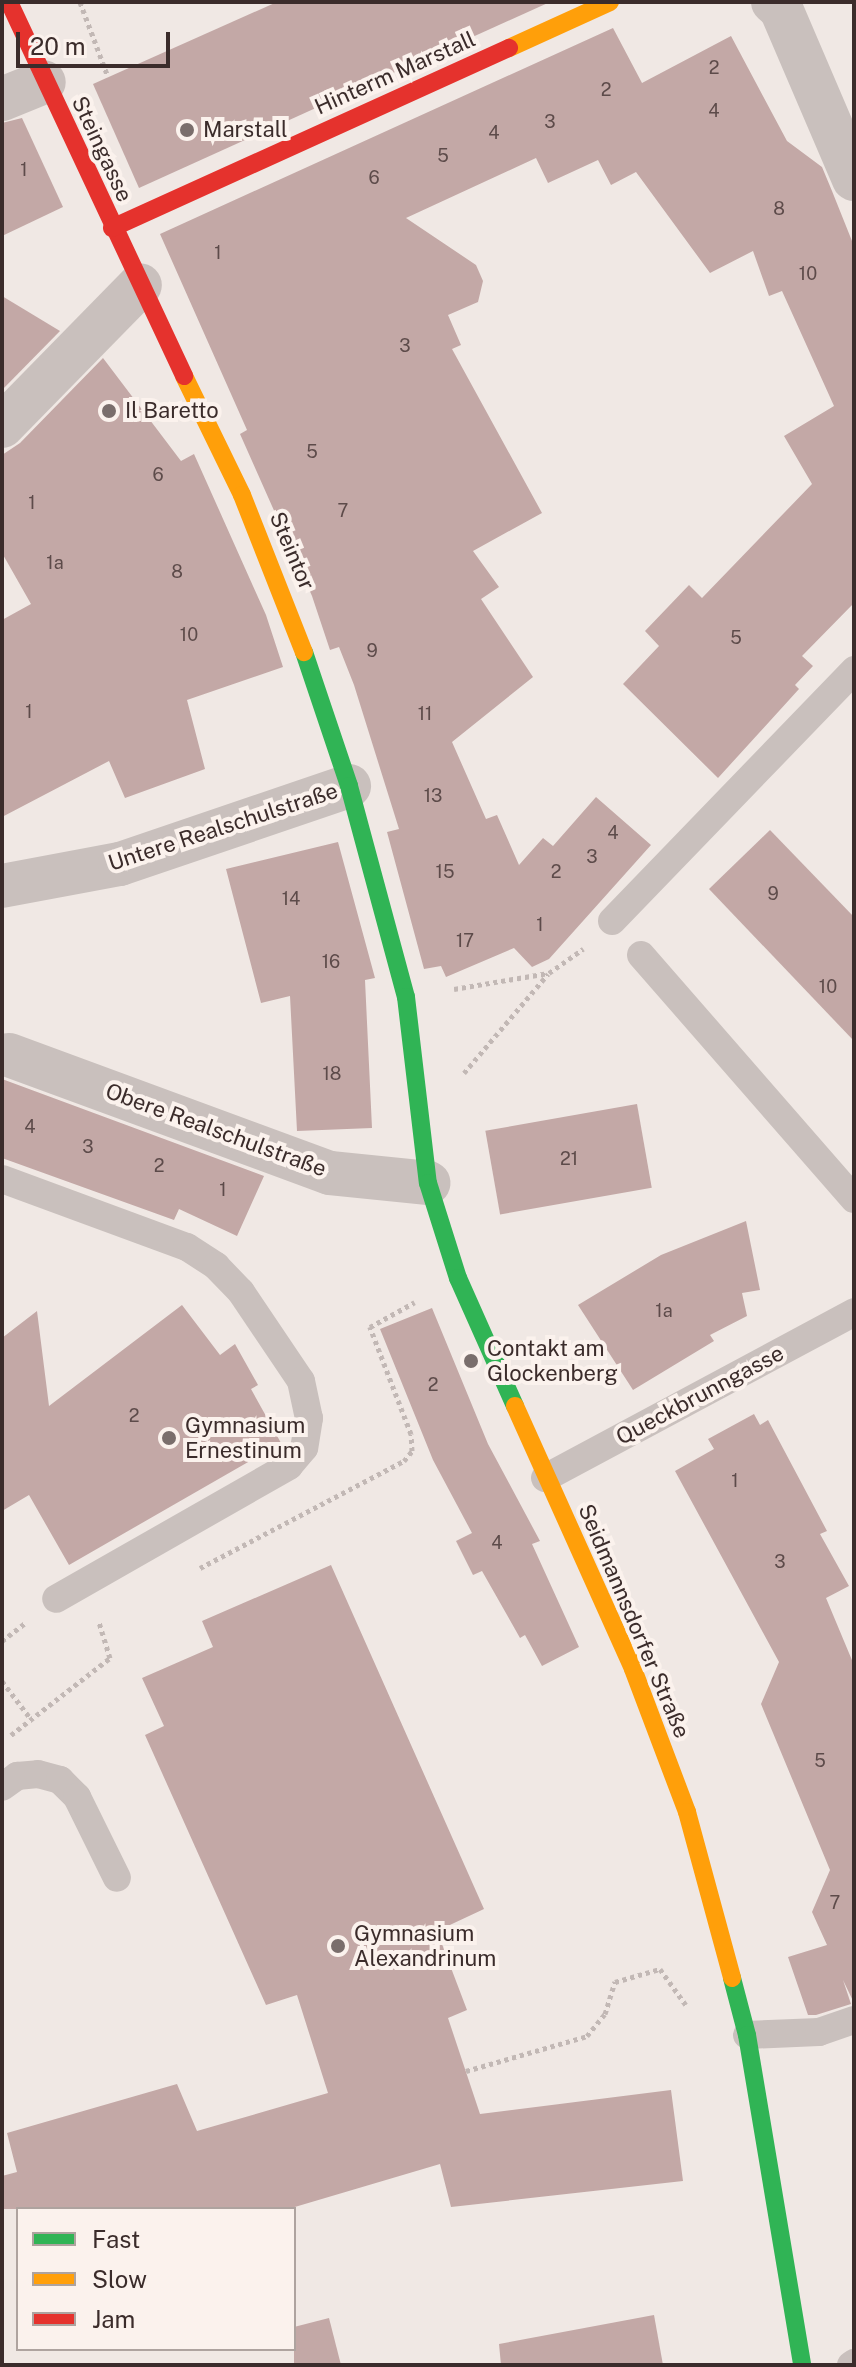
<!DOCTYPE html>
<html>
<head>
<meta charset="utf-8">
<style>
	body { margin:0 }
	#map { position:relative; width:856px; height:2367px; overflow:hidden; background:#f0e8e4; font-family:"Public Sans",sans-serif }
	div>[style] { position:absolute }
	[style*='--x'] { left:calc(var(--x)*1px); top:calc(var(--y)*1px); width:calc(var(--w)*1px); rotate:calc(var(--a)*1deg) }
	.building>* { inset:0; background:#c3a8a6; transform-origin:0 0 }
	.path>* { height:5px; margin-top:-2.5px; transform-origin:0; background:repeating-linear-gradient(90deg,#c2b8b5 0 4px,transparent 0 8px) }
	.lane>* { height:28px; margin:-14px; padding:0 14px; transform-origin:14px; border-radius:14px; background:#c9c0bd }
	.street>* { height:44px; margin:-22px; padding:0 22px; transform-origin:22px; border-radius:22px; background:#c9c0bd }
	.fast>* { height:18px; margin:-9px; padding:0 9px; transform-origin:9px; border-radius:9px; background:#30b455 }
	.slow>* { height:18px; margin:-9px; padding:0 9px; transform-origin:9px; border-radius:9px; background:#ff9f0a }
	.jam>* { height:18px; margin:-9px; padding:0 9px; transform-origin:9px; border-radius:9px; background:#e5322d }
	.dots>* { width:22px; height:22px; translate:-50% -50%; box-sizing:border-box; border:4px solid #fbf2ed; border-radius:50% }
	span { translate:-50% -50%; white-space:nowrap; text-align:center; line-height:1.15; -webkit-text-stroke:8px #fbf2ed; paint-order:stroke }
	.number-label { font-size:18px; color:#5d4b4a }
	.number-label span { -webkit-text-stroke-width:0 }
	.street-label { font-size:22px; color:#3b2c2b }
	.poi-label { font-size:22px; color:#3b2c2b }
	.left { translate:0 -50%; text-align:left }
	.frame { position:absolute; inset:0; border:4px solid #3b2c2b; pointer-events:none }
	.legend { position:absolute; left:16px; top:2207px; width:280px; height:144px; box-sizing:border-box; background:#fbf2ed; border:2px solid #aea39f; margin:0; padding:10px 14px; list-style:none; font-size:24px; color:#3b2c2b }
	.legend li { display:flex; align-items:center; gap:16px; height:40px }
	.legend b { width:40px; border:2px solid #aea39f }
	.scale { position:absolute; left:16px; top:32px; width:154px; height:36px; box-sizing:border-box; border:4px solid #3b2c2b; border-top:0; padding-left:10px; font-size:24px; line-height:28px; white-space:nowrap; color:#3b2c2b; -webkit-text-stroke:6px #fbf2ed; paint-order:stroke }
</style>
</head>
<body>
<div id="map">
	<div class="building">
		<i style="clip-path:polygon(277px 2px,550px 2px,139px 188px,93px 84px)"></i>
		<i style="clip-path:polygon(613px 28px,642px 83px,731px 36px,787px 141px,822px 167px,832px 191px,854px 246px,854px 603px,802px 656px,813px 666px,795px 685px,799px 689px,718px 778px,623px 684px,659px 646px,645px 631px,689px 585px,702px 598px,812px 484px,784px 436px,834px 406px,782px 291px,769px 296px,753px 251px,710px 273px,636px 172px,611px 185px,598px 160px,548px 183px,536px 158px,406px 218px,476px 265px,483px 281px,478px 302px,448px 315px,461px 345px,452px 349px,542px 513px,473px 551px,499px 587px,481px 599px,533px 677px,452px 742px,486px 819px,497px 815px,519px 865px,543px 838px,553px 846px,596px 797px,651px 845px,549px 959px,532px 967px,514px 948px,446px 977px,441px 966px,424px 969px,387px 832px,399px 829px,354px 685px,339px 647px,330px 650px,312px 596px,240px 434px,247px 430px,160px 234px)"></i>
		<i style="clip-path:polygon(22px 118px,63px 207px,2px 236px,2px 123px)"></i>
		<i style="clip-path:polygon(2px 296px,60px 331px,2px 390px)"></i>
		<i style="clip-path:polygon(103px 358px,181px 461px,194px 454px,266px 615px,283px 667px,187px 700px,205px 769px,125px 798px,109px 761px,2px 817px,2px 620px,31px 604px,2px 553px,2px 455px,20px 443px)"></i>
		<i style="clip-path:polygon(770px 830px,854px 917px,854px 1041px,709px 889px)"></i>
		<i style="clip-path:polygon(338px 842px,375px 978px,365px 980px,372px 1128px,297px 1131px,290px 996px,261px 1003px,226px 869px)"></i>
		<i style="clip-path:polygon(2px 1079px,264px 1176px,237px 1236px,179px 1209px,174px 1220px,2px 1158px)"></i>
		<i style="left:637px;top:1104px;width:85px;height:154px;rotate:80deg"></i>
		<i style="clip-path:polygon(746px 1221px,760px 1290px,742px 1293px,747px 1316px,710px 1335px,714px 1341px,633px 1390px,578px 1305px,661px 1255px)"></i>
		<i style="clip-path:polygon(182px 1305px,220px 1355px,235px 1344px,258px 1385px,251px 1389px,281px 1443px,69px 1565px,29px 1495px,2px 1511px,2px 1338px,37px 1311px,49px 1406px)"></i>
		<i style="clip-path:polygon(432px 1308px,488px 1444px,540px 1541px,532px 1544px,579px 1647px,542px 1666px,525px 1635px,520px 1638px,482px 1571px,473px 1575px,456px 1541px,472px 1533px,433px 1460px,380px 1329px)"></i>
		<i style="clip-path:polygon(754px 1414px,760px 1425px,768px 1420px,827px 1531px,820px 1534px,849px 1586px,826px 1598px,854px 1665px,854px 2003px,843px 1980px,851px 2004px,816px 2015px,808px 2015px,788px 1957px,827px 1945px,812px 1912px,830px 1870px,761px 1704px,779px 1662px,675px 1471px,714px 1449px,708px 1439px)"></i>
		<i style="clip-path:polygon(331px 1565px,484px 1909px,437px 1931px,467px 2010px,448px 2018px,480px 2114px,671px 2090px,683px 2181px,451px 2207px,440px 2164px,288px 2209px,2px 2209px,2px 2176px,17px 2172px,7px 2133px,177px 2084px,197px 2131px,328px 2093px,297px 1995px,266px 2005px,145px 1735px,164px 1726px,142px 1678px,213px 1647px,202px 1621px)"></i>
		<i style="clip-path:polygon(654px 2315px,663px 2365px,501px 2365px,499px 2344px)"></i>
		<i style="clip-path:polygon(329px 2318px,341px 2365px,294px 2365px,294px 2327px)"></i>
	</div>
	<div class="path">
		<i style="--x:80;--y:2;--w:80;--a:69.5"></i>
		<i style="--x:454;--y:989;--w:96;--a:-9.6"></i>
		<i style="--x:549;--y:973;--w:42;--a:-35.2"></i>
		<i style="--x:464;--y:1073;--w:130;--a:-49.7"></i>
		<i style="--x:200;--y:1568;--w:230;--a:-27.7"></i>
		<i style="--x:404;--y:1461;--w:13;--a:-51"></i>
		<i style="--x:412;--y:1451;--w:17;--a:-93"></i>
		<i style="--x:411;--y:1434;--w:115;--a:-111"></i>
		<i style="--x:370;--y:1327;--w:51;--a:-29.1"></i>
		<i style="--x:2;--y:1641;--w:31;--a:-38"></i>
		<i style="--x:2;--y:1681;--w:48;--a:52.7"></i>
		<i style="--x:11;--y:1735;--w:125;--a:-37.9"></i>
		<i style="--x:110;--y:1658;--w:39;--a:-107"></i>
		<i style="--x:466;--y:2071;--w:126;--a:-16.1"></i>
		<i style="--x:587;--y:2036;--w:28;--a:-51"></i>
		<i style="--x:605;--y:2014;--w:34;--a:-73"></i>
		<i style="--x:615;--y:1982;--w:47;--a:-16.1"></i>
		<i style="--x:660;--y:1969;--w:44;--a:54.2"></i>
	</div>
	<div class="lane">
		<i style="--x:612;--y:921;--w:349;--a:-46"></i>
		<i style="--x:641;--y:955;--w:324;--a:48.9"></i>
		<i style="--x:2;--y:1179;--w:197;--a:20.2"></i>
		<i style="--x:187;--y:1247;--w:35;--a:33"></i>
		<i style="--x:216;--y:1266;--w:36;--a:46"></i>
		<i style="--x:241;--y:1292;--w:107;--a:56"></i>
		<i style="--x:301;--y:1381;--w:38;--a:78"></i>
		<i style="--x:309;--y:1418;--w:30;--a:99"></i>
		<i style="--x:304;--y:1448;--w:23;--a:130"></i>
		<i style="--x:289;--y:1466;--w:268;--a:150.3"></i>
		<i style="--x:545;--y:1478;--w:351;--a:-28.2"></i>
		<i style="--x:2;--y:1787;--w:19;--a:-36"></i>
		<i style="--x:17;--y:1776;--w:21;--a:-5"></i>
		<i style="--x:38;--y:1774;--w:23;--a:15"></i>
		<i style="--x:60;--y:1780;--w:24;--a:45"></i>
		<i style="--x:77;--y:1797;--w:90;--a:63.7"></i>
		<i style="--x:747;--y:2035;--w:72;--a:-2.4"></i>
		<i style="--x:819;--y:2032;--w:37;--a:-19"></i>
		<i style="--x:851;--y:2365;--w:4;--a:-34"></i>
	</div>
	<div class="street">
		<i style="--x:773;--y:2;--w:11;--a:41"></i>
		<i style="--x:781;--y:9;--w:185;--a:66.8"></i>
		<i style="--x:2;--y:99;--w:45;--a:-22"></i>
		<i style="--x:2;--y:426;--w:197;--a:-45.6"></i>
		<i style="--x:2;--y:886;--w:120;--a:-10.6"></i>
		<i style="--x:120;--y:864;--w:242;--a:-18.8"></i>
		<i style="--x:9;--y:1055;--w:342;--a:20.2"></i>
		<i style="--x:330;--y:1173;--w:99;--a:5.8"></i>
	</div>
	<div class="fast">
		<i style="--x:304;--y:652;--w:141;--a:71.4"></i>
		<i style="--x:349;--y:786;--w:219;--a:74.9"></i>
		<i style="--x:406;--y:997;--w:187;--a:83.3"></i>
		<i style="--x:428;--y:1183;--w:100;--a:72.5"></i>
		<i style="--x:458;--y:1278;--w:140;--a:66"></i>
		<i style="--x:732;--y:1978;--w:59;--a:75.3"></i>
		<i style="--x:747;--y:2035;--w:335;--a:80.5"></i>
	</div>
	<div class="slow">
		<i style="--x:509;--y:48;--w:111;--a:-24.5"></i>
		<i style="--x:184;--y:376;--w:132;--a:64"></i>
		<i style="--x:242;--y:495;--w:169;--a:68.5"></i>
		<i style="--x:515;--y:1406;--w:288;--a:65.8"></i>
		<i style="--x:633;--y:1669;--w:153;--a:69.3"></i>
		<i style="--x:687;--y:1812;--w:172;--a:74.8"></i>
	</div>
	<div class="jam">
		<i style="--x:9;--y:2;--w:413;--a:64.9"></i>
		<i style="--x:112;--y:228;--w:436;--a:-24.4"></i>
	</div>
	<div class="dots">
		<i style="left:187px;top:130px;background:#7a6e6c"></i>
		<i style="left:109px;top:411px;background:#7a6e6c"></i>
		<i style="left:471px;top:1361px;background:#7a6e6c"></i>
		<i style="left:169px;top:1438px;background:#7a6e6c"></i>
		<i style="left:338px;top:1946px;background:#7a6e6c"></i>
	</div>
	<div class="number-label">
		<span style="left:714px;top:68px">2</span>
		<span style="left:606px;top:90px">2</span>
		<span style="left:714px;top:111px">4</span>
		<span style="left:550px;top:122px">3</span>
		<span style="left:494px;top:133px">4</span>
		<span style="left:443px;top:156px">5</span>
		<span style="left:24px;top:170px">1</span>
		<span style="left:374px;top:178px">6</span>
		<span style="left:779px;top:209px">8</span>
		<span style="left:218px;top:253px">1</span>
		<span style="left:808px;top:274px">10</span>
		<span style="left:405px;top:346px">3</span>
		<span style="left:312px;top:452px">5</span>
		<span style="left:158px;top:475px">6</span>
		<span style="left:32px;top:503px">1</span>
		<span style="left:343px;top:511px">7</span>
		<span style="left:55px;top:563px">1a</span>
		<span style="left:177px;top:572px">8</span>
		<span style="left:189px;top:635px">10</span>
		<span style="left:736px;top:638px">5</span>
		<span style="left:372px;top:651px">9</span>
		<span style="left:29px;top:712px">1</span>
		<span style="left:425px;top:714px">11</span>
		<span style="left:433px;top:796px">13</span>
		<span style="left:613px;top:833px">4</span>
		<span style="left:592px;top:857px">3</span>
		<span style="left:445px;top:872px">15</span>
		<span style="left:556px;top:872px">2</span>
		<span style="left:773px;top:894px">9</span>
		<span style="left:291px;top:899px">14</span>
		<span style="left:540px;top:925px">1</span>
		<span style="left:465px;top:941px">17</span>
		<span style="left:331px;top:962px">16</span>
		<span style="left:828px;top:987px">10</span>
		<span style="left:332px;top:1074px">18</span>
		<span style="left:30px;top:1127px">4</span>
		<span style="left:88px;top:1147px">3</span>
		<span style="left:569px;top:1159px">21</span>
		<span style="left:159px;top:1166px">2</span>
		<span style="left:223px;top:1190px">1</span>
		<span style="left:664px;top:1311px">1a</span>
		<span style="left:433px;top:1385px">2</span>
		<span style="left:134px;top:1416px">2</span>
		<span style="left:735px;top:1481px">1</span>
		<span style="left:497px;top:1543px">4</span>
		<span style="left:780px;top:1562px">3</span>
		<span style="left:820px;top:1761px">5</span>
		<span style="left:835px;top:1903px">7</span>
	</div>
	<div class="street-label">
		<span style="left:395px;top:73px;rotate:-24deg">Hinterm Marstall</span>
		<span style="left:102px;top:149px;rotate:65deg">Steingasse</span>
		<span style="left:292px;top:551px;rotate:67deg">Steintor</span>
		<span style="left:223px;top:827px;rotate:-18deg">Untere Realschulstraße</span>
		<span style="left:216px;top:1130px;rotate:20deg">Obere Realschulstraße</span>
		<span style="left:700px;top:1395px;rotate:-28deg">Queckbrunngasse</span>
		<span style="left:634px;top:1621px;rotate:67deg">Seidmannsdorfer Straße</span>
	</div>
	<div class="poi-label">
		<span class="left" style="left:203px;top:130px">Marstall</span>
		<span class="left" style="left:125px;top:411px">Il Baretto</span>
		<span class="left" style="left:487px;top:1361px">Contakt am<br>Glockenberg</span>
		<span class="left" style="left:185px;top:1438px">Gymnasium<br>Ernestinum</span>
		<span class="left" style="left:354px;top:1946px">Gymnasium<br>Alexandrinum</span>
	</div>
	<div class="frame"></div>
	<ul class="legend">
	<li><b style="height:10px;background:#30b455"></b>Fast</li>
	<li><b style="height:10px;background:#ff9f0a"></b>Slow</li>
	<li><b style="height:10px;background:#e5322d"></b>Jam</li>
	</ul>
	<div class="scale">20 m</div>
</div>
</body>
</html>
